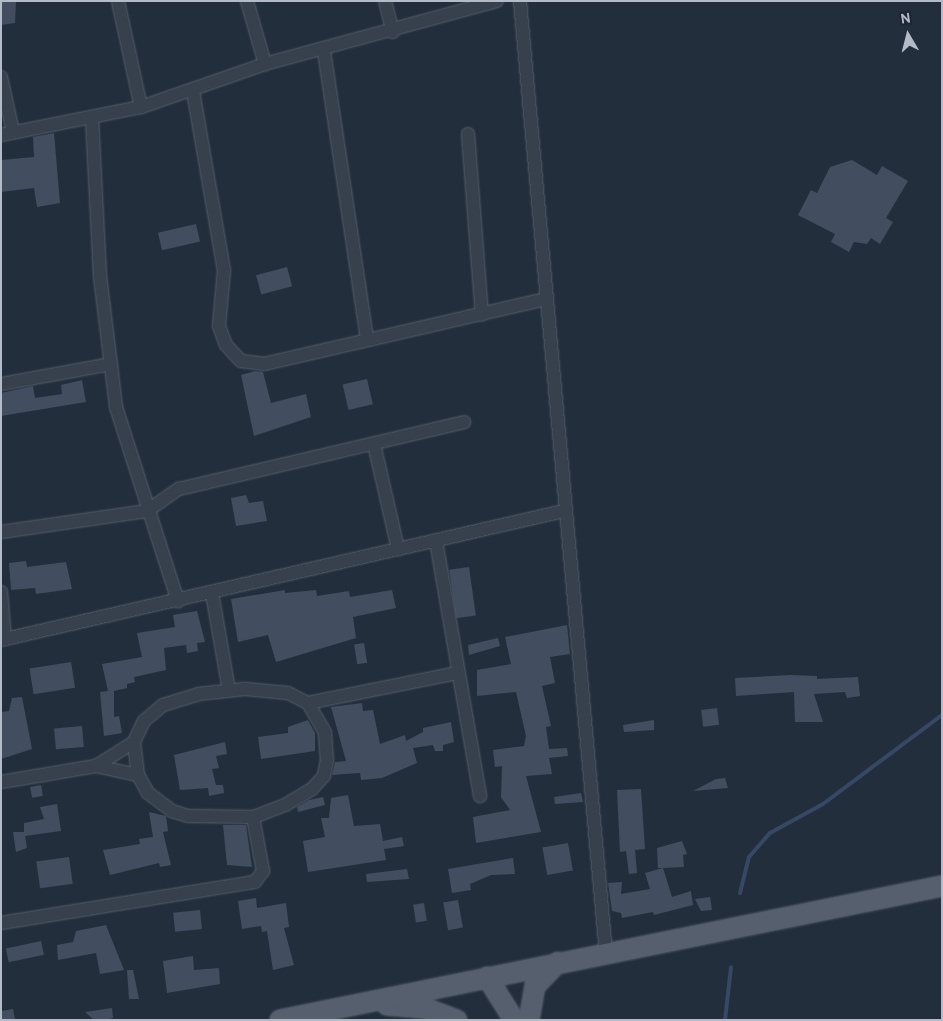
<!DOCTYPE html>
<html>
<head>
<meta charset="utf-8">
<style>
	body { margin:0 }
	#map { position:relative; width:943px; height:1021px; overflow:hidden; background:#232e3d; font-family:Overpass,sans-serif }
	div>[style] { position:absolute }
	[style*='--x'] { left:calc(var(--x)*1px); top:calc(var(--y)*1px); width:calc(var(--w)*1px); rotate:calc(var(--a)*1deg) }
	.stream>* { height:4px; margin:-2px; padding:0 2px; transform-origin:2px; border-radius:2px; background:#364864 }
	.building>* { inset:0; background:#424d5f; transform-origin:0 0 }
	.roads { filter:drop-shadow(0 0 1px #555e6b) drop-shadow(0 0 1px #555e6b) }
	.street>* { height:12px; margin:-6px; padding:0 6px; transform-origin:6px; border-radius:6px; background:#37404d }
	.primary>* { height:20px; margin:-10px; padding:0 10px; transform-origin:10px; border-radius:10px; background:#555f6d }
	span { translate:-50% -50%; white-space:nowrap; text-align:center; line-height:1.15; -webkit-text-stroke:4px #1c2532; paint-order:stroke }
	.frame { position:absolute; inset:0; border:2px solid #b3bbc9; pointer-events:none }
	.north { position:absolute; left:883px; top:10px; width:50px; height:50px; -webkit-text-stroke:4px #1c2532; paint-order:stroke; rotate:352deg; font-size:14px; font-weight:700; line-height:20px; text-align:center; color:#b3bbc9 }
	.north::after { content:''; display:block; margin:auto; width:18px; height:22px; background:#b3bbc9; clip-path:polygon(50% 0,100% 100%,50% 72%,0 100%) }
</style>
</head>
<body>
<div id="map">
	<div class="stream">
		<i style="--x:740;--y:893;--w:37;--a:-76"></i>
		<i style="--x:749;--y:857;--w:32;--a:-49"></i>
		<i style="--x:770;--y:833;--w:60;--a:-28.7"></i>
		<i style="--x:823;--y:804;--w:149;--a:-36.8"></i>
		<i style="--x:725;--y:1020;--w:53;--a:-83.5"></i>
	</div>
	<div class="building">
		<i style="clip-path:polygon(1px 1px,16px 1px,15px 23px,1px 25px)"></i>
		<i style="clip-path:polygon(54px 133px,60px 203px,37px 207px,34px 188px,1px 192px,1px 160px,34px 157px,33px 137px)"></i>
		<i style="clip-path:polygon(852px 160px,877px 175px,882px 166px,908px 181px,886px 218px,893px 222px,880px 244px,871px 238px,867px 244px,854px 242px,849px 252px,831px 242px,835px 234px,798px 215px,811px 190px,817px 193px,830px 167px)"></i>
		<i style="left:196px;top:224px;width:18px;height:39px;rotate:77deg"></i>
		<i style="left:287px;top:267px;width:20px;height:32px;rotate:75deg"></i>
		<i style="clip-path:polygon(255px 371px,263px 372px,271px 403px,306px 394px,311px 417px,254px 436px,241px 375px)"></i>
		<i style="left:367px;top:379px;width:26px;height:25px;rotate:77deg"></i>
		<i style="clip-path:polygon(82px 380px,86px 402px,1px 416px,1px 393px,33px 386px,35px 398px,62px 394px,61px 385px)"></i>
		<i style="clip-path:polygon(246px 495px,249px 503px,263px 501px,267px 521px,236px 526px,231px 498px)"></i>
		<i style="clip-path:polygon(26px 561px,27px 567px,66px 562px,72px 589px,36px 594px,35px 588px,11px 590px,9px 563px)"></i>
		<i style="left:469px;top:567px;width:49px;height:20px;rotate:82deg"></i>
		<i style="clip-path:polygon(285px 590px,285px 593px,316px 590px,317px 596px,349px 591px,350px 597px,392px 590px,396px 608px,353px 617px,356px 638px,276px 662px,268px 635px,238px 642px,231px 599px)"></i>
		<i style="clip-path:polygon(197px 611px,205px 642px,197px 643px,198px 651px,187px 653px,186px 645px,164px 648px,166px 670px,134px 677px,135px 682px,127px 684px,127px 688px,114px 691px,114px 717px,119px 716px,122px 733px,104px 736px,100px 692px,108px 691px,102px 664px,142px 657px,137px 633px,175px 627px,173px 615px)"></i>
		<i style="clip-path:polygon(567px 625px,570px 654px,550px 657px,555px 683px,542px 686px,551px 726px,546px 727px,549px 749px,567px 748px,568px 756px,549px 758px,552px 774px,526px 776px,541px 832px,476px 843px,473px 817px,510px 810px,501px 797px,502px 766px,495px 767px,493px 750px,524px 746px,526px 736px,516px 692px,477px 696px,477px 670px,511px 664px,505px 637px)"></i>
		<i style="clip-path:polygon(498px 638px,500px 646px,469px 655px,468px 645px)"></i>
		<i style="left:364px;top:643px;width:20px;height:10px;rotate:81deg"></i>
		<i style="left:71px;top:662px;width:26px;height:42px;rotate:81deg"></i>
		<i style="clip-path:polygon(791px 675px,817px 676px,817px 679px,858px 677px,860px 696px,847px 698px,845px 692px,814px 694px,823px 722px,795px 722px,794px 692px,736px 696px,735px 678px)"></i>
		<i style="clip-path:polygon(22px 697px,32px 749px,1px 759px,1px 712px,9px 711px,12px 698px)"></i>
		<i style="clip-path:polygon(362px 703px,363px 711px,373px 710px,380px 744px,405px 735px,406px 741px,423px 732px,423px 728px,451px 722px,454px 742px,443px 745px,443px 751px,435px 751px,433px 745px,413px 748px,417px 763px,382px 778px,361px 780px,360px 773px,332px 775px,335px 762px,346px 761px,331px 707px)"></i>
		<i style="left:717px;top:708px;width:17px;height:16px;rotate:83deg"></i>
		<i style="clip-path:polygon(308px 720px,315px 733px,315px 751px,261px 759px,258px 737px,288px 733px,288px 727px)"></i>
		<i style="clip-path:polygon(654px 720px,654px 730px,624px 732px,623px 725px)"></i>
		<i style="left:82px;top:726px;width:21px;height:28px;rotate:85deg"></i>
		<i style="clip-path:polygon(225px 742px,227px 754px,216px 756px,219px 768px,212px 769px,216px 785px,223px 785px,224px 793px,209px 796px,208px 788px,180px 790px,174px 755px)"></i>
		<i style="clip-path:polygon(725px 778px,728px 788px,693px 791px,716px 779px)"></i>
		<i style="left:41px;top:785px;width:11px;height:11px;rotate:80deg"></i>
		<i style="clip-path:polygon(641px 789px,645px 849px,635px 850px,637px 873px,629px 874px,626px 851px,620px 852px,617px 790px)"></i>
		<i style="clip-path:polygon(581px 793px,583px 802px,555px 804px,554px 797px)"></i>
		<i style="clip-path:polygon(348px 795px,354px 826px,380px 824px,383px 841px,402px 837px,404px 846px,384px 849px,386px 860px,308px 872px,303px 841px,325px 837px,321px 818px,329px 818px,331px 798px)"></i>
		<i style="clip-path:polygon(323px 797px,325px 805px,298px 812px,297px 807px,309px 800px)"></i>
		<i style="clip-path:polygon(57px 804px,61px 831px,25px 836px,27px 848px,16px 852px,13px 832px,24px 832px,24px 823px,44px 819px,40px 807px)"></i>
		<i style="clip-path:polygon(149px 812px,166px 816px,168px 831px,163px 832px,171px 865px,160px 867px,159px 863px,110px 875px,103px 850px,140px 844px,139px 839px,153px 837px)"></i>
		<i style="clip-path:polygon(223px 825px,246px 825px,252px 867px,227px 865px)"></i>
		<i style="clip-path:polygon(682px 841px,687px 854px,683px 855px,684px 867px,663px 868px,672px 897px,691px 891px,693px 905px,654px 915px,653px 912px,622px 918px,621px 913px,612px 911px,608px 883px,622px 882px,621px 894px,650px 889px,645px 873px,663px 868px,658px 868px,657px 848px)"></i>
		<i style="left:568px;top:843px;width:28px;height:26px;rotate:80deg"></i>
		<i style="left:69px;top:857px;width:27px;height:33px;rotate:82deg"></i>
		<i style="clip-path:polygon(513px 858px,515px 874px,491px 875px,470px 884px,471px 890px,452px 893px,448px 869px)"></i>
		<i style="clip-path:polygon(407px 869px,409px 879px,367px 882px,366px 874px)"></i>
		<i style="clip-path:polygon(710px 897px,712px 910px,701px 911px,695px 899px)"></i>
		<i style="clip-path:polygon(256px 898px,257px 908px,286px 903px,289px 927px,284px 928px,294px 965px,273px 970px,267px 931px,262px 932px,261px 926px,242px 929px,238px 901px)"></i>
		<i style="left:458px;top:900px;width:28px;height:15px;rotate:80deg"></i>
		<i style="left:424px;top:903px;width:18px;height:11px;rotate:81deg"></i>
		<i style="left:200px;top:910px;width:19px;height:27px;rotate:84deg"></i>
		<i style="clip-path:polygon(106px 925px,124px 970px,100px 974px,96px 953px,58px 960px,57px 945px,73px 942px,76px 931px)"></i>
		<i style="left:41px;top:941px;width:14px;height:36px;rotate:78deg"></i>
		<i style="clip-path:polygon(193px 956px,194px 970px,219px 968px,220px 984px,167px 993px,163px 961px)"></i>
		<i style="clip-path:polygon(127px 970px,133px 970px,139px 999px,129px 999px)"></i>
		<i style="clip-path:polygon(112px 1008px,113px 1018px,106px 1020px,94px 1020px,85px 1012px)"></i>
		<i style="clip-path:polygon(13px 1009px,15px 1020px,1px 1020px,1px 1011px)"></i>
	</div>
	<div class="roads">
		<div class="street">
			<i style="--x:118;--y:1;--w:108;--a:77.8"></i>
			<i style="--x:247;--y:1;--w:66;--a:74.1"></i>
			<i style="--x:385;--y:1;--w:32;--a:76"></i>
			<i style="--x:520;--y:1;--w:956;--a:84.84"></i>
			<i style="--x:324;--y:51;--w:292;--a:81.5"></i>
			<i style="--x:1;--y:77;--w:56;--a:77.7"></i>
			<i style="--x:193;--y:91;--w:182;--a:80.2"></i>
			<i style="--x:224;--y:270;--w:56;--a:95.1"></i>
			<i style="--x:219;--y:326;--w:20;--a:70"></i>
			<i style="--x:226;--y:345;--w:22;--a:47"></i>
			<i style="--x:241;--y:361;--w:23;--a:7"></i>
			<i style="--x:264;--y:364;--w:288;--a:-13"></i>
			<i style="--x:92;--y:118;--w:158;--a:87.1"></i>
			<i style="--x:100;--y:276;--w:132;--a:83"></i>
			<i style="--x:116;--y:407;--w:204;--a:72.3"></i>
			<i style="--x:468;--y:134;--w:181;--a:85.6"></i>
			<i style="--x:1;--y:135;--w:143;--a:-11.3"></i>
			<i style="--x:141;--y:107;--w:131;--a:-19.1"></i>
			<i style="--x:265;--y:64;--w:240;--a:-15.2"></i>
			<i style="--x:1;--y:384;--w:112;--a:-10.3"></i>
			<i style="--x:374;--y:444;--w:108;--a:77.1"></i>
			<i style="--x:1;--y:532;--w:148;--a:-8.2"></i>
			<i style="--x:147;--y:511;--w:39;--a:-35"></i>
			<i style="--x:179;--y:489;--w:293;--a:-13.2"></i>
			<i style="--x:436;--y:541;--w:259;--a:80.2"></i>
			<i style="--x:1;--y:592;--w:47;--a:85.1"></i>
			<i style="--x:212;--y:593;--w:98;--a:80.1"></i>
			<i style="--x:1;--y:640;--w:578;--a:-12.91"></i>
			<i style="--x:308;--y:703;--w:152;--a:-11.4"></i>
			<i style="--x:96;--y:766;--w:45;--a:-32.3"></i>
			<i style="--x:134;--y:742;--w:23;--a:-65"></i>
			<i style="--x:144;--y:721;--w:25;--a:-40"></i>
			<i style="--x:163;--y:705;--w:37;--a:-17"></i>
			<i style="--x:198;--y:694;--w:47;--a:-6.1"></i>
			<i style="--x:245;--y:689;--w:43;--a:5.3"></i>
			<i style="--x:288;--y:693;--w:22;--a:27"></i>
			<i style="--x:308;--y:703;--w:34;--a:60"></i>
			<i style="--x:325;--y:733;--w:27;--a:86"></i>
			<i style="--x:327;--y:760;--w:16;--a:101"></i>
			<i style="--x:324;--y:776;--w:18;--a:133"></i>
			<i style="--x:312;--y:789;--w:31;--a:149"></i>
			<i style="--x:285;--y:805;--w:34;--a:159"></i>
			<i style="--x:253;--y:817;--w:65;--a:-179.1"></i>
			<i style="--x:188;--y:816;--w:17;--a:-163"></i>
			<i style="--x:172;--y:811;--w:30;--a:-143"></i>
			<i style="--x:148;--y:793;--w:21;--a:-119"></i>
			<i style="--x:138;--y:775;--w:33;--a:-97"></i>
			<i style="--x:1;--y:782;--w:96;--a:-9.6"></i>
			<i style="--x:96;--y:766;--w:43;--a:12.1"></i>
			<i style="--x:1;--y:923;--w:257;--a:-9.2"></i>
			<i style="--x:255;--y:882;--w:14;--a:-54"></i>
			<i style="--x:263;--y:871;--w:55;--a:-100.5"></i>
		</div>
		<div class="primary">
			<i style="--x:487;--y:977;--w:51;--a:57.9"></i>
			<i style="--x:387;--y:1005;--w:38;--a:5"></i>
			<i style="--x:425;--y:1008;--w:34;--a:21"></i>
			<i style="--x:280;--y:1020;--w:675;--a:-11.44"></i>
			<i style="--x:529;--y:1020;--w:35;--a:-80"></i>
			<i style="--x:535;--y:986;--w:33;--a:-46"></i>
		</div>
	</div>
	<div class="frame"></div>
	<div class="north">N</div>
</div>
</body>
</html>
